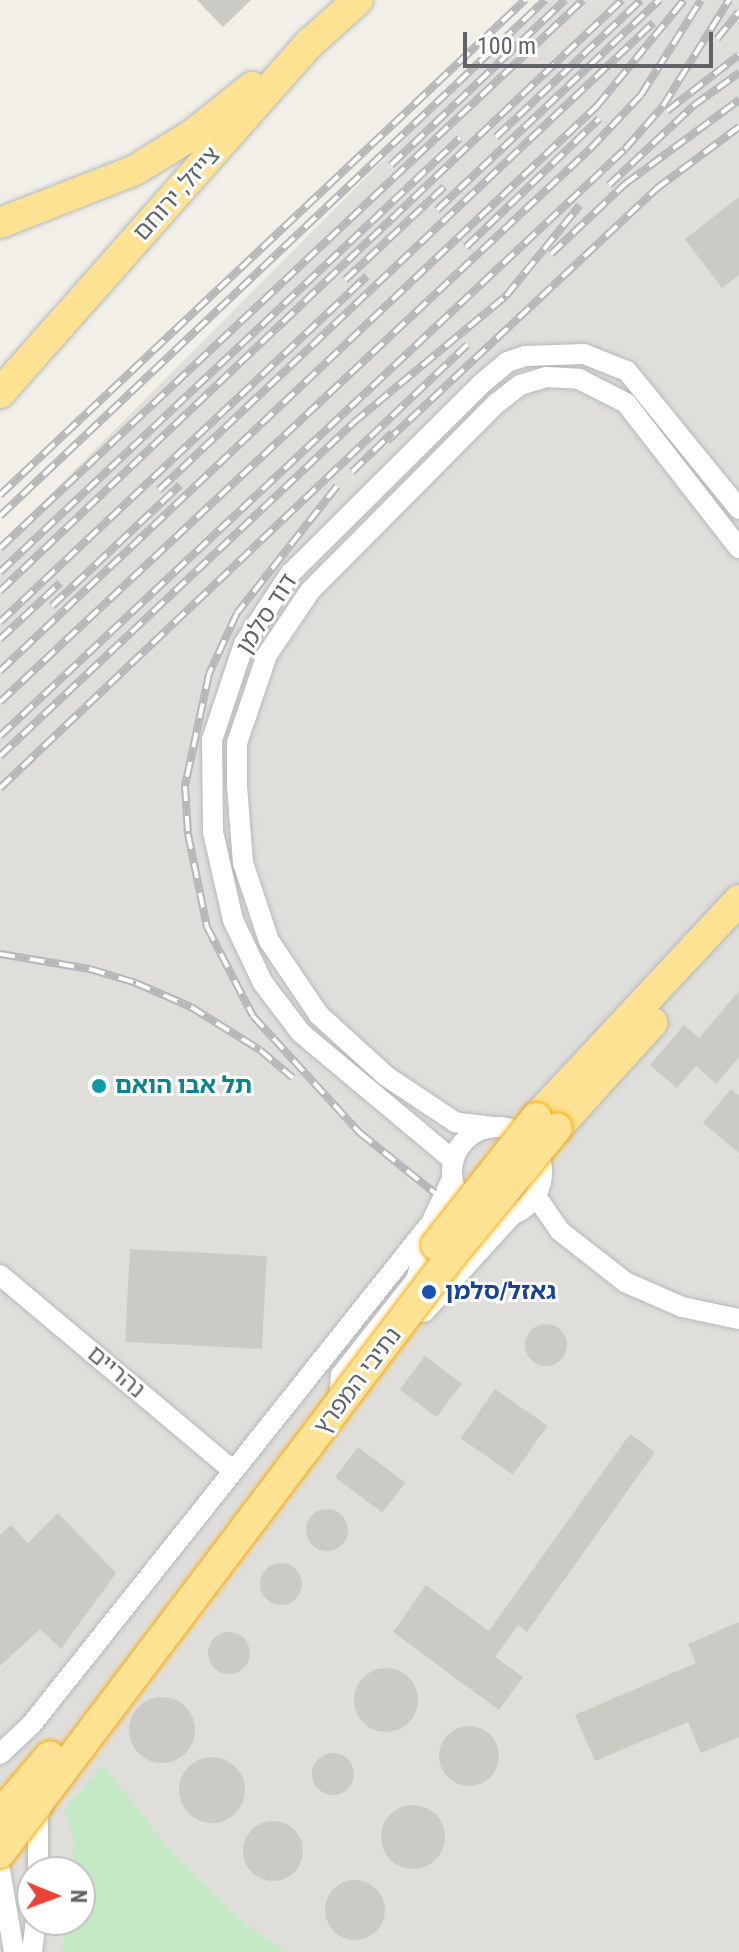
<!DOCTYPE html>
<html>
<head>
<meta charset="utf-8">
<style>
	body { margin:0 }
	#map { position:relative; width:739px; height:1952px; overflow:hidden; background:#f1efe8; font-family:"Roboto Condensed","Noto Sans Hebrew",sans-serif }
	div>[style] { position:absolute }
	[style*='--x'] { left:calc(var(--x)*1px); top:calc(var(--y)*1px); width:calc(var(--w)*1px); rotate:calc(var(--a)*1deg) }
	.industrial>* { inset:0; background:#e0deda }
	.green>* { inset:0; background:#c5e8c5 }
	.building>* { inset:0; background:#cccac5; transform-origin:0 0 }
	.round { border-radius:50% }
	.roads { filter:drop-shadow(0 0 2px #b5b8bc) drop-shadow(0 0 2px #b5b8bc) }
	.minor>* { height:20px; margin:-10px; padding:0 10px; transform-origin:10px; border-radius:10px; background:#fff }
	.minor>.ring { margin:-10px; padding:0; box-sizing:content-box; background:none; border:20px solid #fff; border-radius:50% }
	.highway>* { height:30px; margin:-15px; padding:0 15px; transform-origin:15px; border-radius:15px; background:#fde293 }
	.rail>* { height:8px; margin-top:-4px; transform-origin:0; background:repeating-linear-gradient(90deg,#fff 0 15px,#b6b7b8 0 30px); box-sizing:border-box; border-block:2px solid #b6b7b8 }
	.bridges { filter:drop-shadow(0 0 2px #f9ab00) drop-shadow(0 0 2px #f9ab00) }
	.highway-bridge>* { height:30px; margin:-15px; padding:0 15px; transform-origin:15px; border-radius:15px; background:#fde293 }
	.dots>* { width:22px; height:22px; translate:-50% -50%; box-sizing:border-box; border:4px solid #fff; border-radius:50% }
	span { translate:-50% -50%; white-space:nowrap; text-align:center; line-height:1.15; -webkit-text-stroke:6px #fff; paint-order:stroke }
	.street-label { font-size:24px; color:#5f6368 }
	.culture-label { font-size:24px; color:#0d838f; font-weight:700 }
	.left { translate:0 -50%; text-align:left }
	.transit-label { font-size:24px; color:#164399; font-weight:700 }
	.north { position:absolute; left:16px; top:1856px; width:80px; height:80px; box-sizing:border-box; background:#fff; border:2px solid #bfc1c3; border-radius:50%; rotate:91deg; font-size:22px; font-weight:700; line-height:32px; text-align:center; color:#5f6368 }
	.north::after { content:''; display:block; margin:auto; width:28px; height:36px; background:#ea4335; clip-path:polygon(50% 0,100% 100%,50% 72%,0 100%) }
	.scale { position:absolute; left:463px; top:32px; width:250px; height:36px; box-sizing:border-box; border:4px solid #5f6368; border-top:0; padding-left:10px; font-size:24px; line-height:28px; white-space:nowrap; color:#5f6368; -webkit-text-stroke:6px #fff; paint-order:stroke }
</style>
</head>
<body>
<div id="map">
	<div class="industrial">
		<i style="clip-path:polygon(evenodd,543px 0,739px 0,739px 1952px,0 1952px,0 545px,543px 0,32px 1872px,80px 1872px,80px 1920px,32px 1920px,32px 1872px)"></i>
	</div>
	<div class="green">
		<i style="clip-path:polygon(103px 1765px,169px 1849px,245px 1924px,287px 1952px,62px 1952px,66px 1920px,80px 1920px,80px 1872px,71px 1872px,74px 1841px,64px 1809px)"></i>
	</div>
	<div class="building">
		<i style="clip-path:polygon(197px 0,251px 0,223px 27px)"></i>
		<i style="clip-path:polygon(739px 197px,739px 275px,722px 288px,685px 239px)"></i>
		<i style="clip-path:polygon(739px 991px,739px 1057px,716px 1084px,696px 1066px,677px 1088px,650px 1065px,684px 1025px,699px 1038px)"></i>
		<i style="clip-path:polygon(731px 1089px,739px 1096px,739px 1153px,703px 1123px)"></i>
		<i style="left:130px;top:1249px;width:137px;height:93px;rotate:3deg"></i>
		<i class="round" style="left:525px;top:1324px;width:42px;height:42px"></i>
		<i style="left:425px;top:1356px;width:46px;height:42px;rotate:37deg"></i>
		<i style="left:495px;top:1389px;width:64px;height:60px;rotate:35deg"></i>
		<i style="clip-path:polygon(630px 1434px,655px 1452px,527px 1632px,518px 1625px,495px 1657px,523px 1677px,499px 1710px,393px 1632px,426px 1585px,489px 1631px)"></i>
		<i style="left:358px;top:1447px;width:59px;height:38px;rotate:37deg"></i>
		<i class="round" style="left:306px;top:1509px;width:42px;height:42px"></i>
		<i style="clip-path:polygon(58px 1513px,116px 1573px,61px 1649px,40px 1629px,0 1666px,0 1535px,11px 1525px,28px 1543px)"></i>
		<i class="round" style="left:260px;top:1563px;width:42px;height:42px"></i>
		<i style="clip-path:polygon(739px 1622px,739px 1737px,701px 1753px,688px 1722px,595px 1761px,575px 1715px,696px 1663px,688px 1644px)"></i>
		<i class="round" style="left:208px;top:1632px;width:42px;height:42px"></i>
		<i class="round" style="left:354px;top:1668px;width:64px;height:64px"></i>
		<i class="round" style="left:129px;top:1697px;width:66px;height:66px"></i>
		<i class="round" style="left:439px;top:1726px;width:60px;height:60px"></i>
		<i class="round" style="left:312px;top:1753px;width:42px;height:42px"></i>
		<i class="round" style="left:179px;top:1757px;width:66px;height:66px"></i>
		<i class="round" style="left:381px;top:1805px;width:64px;height:64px"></i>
		<i class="round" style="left:243px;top:1821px;width:60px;height:60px"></i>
		<i class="round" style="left:325px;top:1880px;width:60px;height:60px"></i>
	</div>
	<div class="roads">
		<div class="minor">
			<i style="--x:493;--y:1127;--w:38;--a:-173"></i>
			<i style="--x:455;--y:1122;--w:83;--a:-146.3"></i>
			<i style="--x:386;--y:1076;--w:91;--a:-137.7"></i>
			<i style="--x:319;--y:1015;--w:89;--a:-124"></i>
			<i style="--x:269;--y:941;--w:82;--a:-108.4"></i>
			<i style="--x:243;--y:863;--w:78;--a:-94.4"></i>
			<i style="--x:237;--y:785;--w:42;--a:-90"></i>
			<i style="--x:237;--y:743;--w:93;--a:-71.2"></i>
			<i style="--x:267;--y:655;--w:77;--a:-56.1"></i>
			<i style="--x:310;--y:591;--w:265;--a:-45.2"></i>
			<i style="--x:497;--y:403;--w:29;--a:-38"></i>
			<i style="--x:520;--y:385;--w:27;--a:-17"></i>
			<i style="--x:546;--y:377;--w:33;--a:3"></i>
			<i style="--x:579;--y:379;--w:53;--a:27.1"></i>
			<i style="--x:626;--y:403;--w:184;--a:52.1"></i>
			<i class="ring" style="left:452px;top:1127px;width:70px;height:70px"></i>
			<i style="--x:453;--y:1160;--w:198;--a:-140.1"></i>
			<i style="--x:301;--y:1033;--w:63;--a:-127.2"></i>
			<i style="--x:263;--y:983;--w:70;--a:-115.5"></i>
			<i style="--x:233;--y:920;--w:90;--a:-102.8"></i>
			<i style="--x:213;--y:832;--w:92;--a:-90.6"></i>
			<i style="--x:212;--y:740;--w:101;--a:-71.6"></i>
			<i style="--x:244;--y:644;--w:84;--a:-56.7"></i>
			<i style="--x:290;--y:574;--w:268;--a:-44.8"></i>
			<i style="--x:480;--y:385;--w:35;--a:-40"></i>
			<i style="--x:507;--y:362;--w:19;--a:-18"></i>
			<i style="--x:525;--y:356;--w:59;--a:-1.9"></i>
			<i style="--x:584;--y:354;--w:46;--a:21.6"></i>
			<i style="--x:627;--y:371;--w:178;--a:50.9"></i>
			<i style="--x:535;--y:1195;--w:44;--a:55.2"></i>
			<i style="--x:560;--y:1231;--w:83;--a:38.1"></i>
			<i style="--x:625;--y:1282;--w:62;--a:23.7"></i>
			<i style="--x:682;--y:1307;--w:58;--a:11.9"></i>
			<i style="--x:0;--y:1275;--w:302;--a:40"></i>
			<i style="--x:424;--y:1312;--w:132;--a:-47.8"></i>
			<i style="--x:339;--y:1402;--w:27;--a:-86"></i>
			<i style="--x:341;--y:1375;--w:121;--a:-51.7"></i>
			<i style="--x:416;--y:1280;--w:51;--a:-74.1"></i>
			<i style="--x:0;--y:1754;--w:42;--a:-43.1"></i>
			<i style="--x:31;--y:1725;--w:642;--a:-51.45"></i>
			<i style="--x:431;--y:1223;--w:49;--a:-64.5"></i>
			<i style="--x:0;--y:1870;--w:83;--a:80.3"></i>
			<i style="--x:38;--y:1872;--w:57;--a:-90"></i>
			<i style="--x:38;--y:1815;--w:14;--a:-65"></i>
			<i style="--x:32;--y:1952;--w:32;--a:-83"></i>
		</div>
		<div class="highway">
			<i style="--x:0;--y:223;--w:145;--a:-21.4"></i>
			<i style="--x:135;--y:170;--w:67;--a:-31.6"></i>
			<i style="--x:192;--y:135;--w:77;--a:-38.7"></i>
			<i style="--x:0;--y:393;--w:469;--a:-48.5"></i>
			<i style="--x:311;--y:42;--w:63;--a:-41.8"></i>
			<i style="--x:536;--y:1118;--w:298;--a:-47"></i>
			<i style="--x:557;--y:1128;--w:142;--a:-47.9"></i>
		</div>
	</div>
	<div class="rail">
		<i style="--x:717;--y:39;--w:35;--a:-51"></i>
		<i style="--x:667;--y:111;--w:91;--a:-37.9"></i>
		<i style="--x:496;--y:137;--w:199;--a:-43.4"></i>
		<i style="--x:391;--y:165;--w:240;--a:-43.5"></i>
		<i style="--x:609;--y:185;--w:115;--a:-43.2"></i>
		<i style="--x:693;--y:106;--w:57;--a:-35.7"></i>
		<i style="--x:437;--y:210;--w:306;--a:-43.4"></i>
		<i style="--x:466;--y:247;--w:185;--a:-43.9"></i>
		<i style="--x:551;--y:254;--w:102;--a:-43.4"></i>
		<i style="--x:625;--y:184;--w:142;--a:-36.4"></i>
		<i style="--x:345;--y:280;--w:136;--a:-43.2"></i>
		<i style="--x:387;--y:441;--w:369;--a:-43.1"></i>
		<i style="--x:656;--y:189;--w:104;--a:-36.8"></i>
		<i style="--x:352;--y:472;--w:56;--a:-44.3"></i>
		<i style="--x:337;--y:486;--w:162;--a:128.2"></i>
		<i style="--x:237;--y:613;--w:67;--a:114.7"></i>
		<i style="--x:209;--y:674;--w:115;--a:102.1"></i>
		<i style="--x:185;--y:786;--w:48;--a:86.4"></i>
		<i style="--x:188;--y:834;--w:95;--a:78.5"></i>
		<i style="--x:207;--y:927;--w:100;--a:62.7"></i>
		<i style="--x:253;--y:1016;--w:159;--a:47.6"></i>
		<i style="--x:360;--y:1133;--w:96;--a:38.7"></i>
		<i style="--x:159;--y:490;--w:680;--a:-43.39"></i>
		<i style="--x:0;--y:495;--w:722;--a:-43.32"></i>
		<i style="--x:0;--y:516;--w:751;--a:-43.43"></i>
		<i style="--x:0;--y:548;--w:800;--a:-43.23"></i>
		<i style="--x:0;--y:572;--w:632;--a:-43.33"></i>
		<i style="--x:0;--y:591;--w:858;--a:-43.54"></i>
		<i style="--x:52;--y:606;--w:176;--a:-43.4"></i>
		<i style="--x:0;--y:622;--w:504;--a:-43.31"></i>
		<i style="--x:0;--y:639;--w:82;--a:-43"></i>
		<i style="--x:0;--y:671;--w:822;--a:-43.42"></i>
		<i style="--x:597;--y:106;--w:137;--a:-50.6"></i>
		<i style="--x:0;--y:702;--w:809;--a:-43.15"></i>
		<i style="--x:590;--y:149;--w:74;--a:-46.6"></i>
		<i style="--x:641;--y:95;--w:112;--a:-57.7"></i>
		<i style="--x:0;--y:736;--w:857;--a:-43.2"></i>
		<i style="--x:625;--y:149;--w:57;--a:-48.5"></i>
		<i style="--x:663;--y:106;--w:125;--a:-58.1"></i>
		<i style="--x:0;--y:756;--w:485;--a:-43.3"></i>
		<i style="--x:353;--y:423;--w:199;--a:-39.7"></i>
		<i style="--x:506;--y:296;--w:117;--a:-50.9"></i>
		<i style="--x:0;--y:788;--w:644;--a:-43.49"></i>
		<i style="--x:0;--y:954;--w:91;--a:9.5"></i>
		<i style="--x:90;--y:969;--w:48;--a:16.9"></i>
		<i style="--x:136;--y:983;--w:60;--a:23.6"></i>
		<i style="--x:191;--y:1007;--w:81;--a:31.9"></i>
		<i style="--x:260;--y:1050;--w:43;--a:40.3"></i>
	</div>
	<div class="bridges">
		<div class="highway-bridge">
			<i style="--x:436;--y:1245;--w:162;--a:-51.8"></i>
			<i style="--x:0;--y:1815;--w:77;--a:-49.7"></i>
			<i style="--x:0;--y:1853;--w:748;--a:-52.93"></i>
			<i style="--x:451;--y:1256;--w:166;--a:-50.4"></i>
		</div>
	</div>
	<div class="dots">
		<i style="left:99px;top:1086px;background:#0f9aa8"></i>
		<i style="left:429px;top:1292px;background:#1a4fb4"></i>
	</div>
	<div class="street-label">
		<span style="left:177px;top:194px;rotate:-48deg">צייזל, ירוחם</span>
		<span style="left:267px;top:614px;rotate:-57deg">דוד סלמן</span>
		<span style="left:116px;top:1372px;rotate:40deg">נהריים</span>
		<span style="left:358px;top:1381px;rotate:-53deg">נתיבי המפרץ</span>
	</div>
	<div class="culture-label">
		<span class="left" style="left:115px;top:1086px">תל אבו הואם</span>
	</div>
	<div class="transit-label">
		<span class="left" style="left:445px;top:1292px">גאזל/סלמן</span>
	</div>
	<div class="north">N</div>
	<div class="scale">100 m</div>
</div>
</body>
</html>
